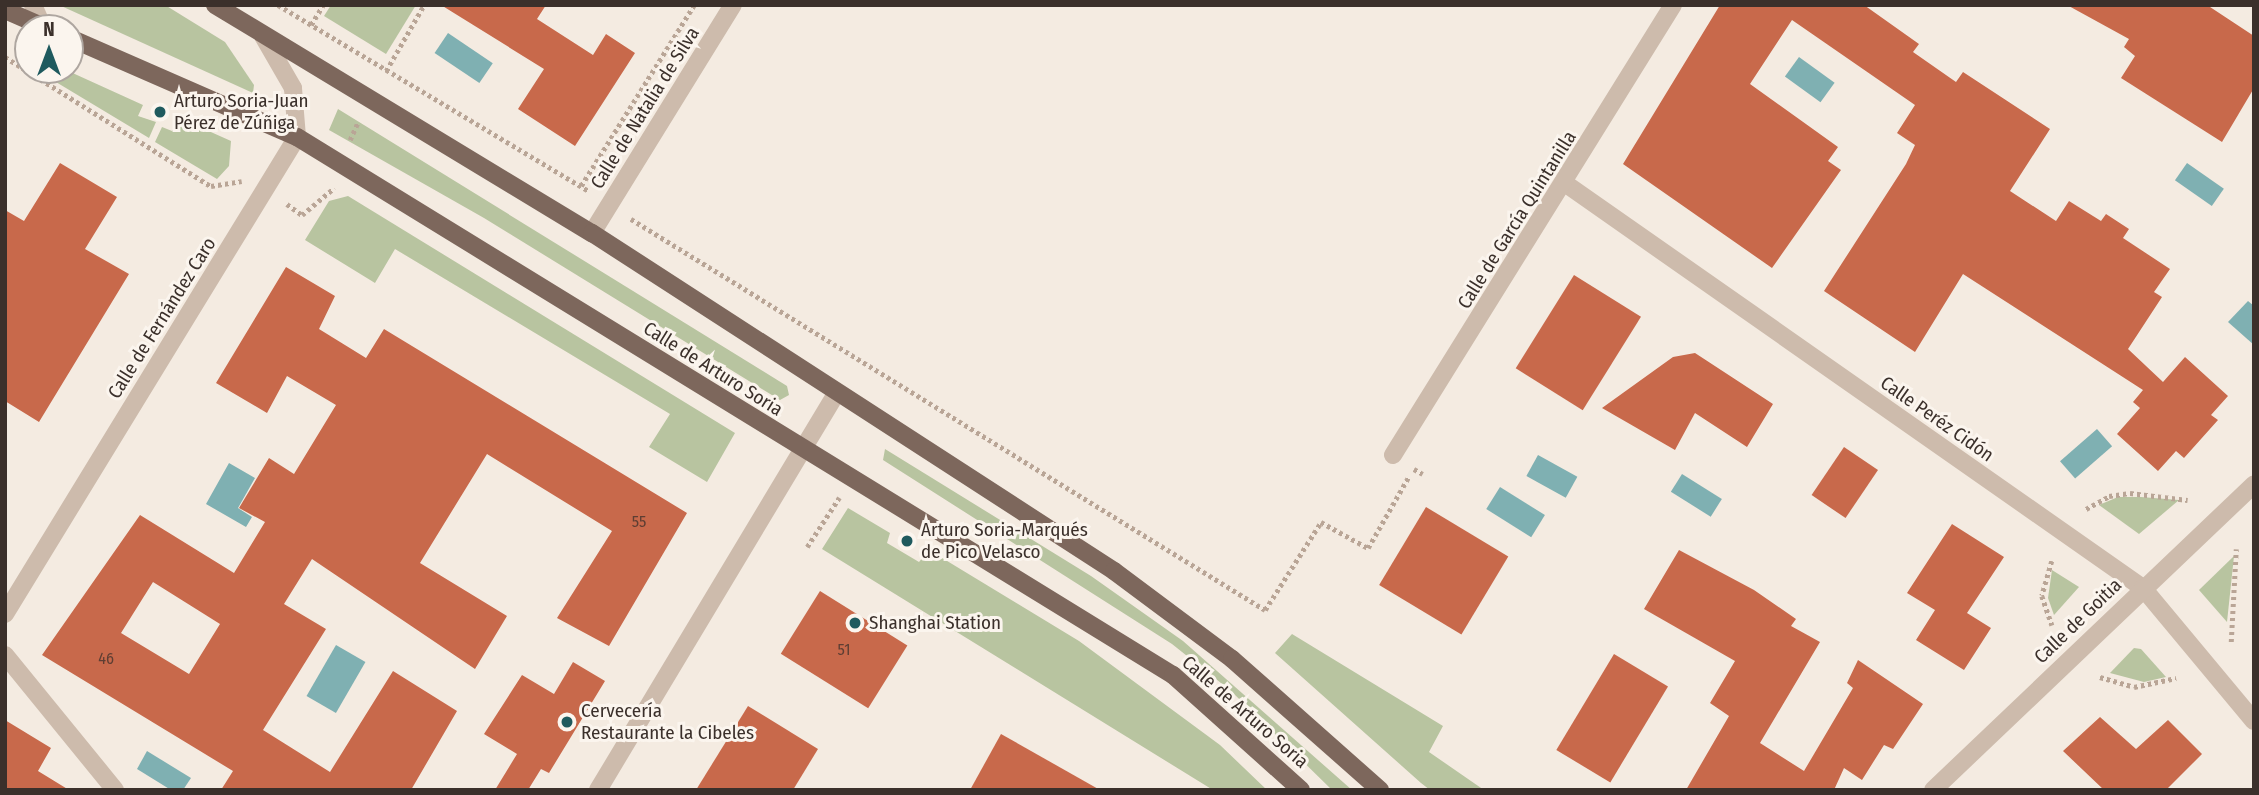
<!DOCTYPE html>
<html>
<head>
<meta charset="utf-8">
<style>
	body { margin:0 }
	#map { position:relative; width:2259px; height:795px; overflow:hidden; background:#f4ebe1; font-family:"Fira Sans Condensed",sans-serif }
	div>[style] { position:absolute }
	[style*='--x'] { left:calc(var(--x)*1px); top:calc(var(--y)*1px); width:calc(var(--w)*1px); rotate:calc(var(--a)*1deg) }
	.green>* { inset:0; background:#b8c4a0 }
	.water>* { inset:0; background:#7fb0b2; transform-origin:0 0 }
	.building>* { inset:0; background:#c8694b; transform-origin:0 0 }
	.path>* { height:4.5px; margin-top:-2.25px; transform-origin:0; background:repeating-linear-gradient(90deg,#b9a596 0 3.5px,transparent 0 7px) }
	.minor>* { height:18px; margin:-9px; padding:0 9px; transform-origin:9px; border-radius:9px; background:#cdbbac }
	.major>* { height:18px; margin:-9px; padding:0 9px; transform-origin:9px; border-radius:9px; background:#7d675c }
	.dots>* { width:19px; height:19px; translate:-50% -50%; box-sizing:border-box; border:4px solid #fbf5ee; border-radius:50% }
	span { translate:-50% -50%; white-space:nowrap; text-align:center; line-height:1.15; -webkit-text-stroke:6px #fbf5ee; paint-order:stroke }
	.number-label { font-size:16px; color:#5e3e33 }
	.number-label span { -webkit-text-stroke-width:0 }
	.poi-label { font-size:19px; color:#3b302b }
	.left { translate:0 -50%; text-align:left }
	.street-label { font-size:19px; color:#3b302b }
	.frame { position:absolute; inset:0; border:7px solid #3b302b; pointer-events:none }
	.north { position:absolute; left:14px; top:14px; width:70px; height:70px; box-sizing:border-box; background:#fbf5ee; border:2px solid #aea6a0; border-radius:50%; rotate:0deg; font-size:19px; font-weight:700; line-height:28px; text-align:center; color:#3b302b }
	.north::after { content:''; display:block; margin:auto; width:24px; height:32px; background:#1f5a5e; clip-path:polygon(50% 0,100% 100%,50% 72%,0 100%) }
</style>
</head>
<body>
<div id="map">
	<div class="green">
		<i style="clip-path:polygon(59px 5px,165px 5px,225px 42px,254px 85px,253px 93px)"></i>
		<i style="clip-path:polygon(331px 5px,416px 5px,386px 54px,324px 16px)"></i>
		<i style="clip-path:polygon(36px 70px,66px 70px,143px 105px,138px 116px,156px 122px,149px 138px)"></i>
		<i style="clip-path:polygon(338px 109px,787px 386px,789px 395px,780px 400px,484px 218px,329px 130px)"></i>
		<i style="clip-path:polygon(184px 120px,231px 141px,229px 166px,217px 179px,155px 142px,162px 127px,172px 131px)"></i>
		<i style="clip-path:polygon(348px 196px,735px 433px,707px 482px,649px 447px,670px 414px,395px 249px,375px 283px,305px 240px,329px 201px)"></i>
		<i style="clip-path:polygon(885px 449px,1091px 576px,1183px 641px,1352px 790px,1332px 790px,1231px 691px,1172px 644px,883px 460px)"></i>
		<i style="clip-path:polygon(2118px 497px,2141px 497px,2179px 500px,2139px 534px,2099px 505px)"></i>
		<i style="clip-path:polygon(848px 508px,890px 533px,887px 543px,919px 562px,929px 550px,1079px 641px,1220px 745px,1267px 790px,1213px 790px,822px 549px)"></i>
		<i style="clip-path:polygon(2234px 556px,2227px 622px,2199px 590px)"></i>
		<i style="clip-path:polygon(2052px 570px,2079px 587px,2054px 615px,2048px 598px)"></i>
		<i style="clip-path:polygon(1292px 634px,1443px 726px,1429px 752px,1484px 790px,1430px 790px,1421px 783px,1275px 653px)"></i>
		<i style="clip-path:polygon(2134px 648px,2141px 649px,2166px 677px,2144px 682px,2110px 673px)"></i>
	</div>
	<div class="water">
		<i style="left:448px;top:33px;width:54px;height:24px;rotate:34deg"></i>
		<i style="left:1799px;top:57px;width:44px;height:24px;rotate:36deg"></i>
		<i style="left:2187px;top:163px;width:45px;height:21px;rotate:35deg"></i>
		<i style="clip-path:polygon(2248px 301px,2254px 306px,2254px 345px,2228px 322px)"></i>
		<i style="left:2097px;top:429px;width:23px;height:49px;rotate:49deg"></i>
		<i style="left:1538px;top:455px;width:45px;height:24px;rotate:29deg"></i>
		<i style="clip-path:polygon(229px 463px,255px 478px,238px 508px,252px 517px,246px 527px,206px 504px)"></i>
		<i style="left:1682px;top:474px;width:47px;height:21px;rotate:32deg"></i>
		<i style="left:1500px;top:487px;width:53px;height:26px;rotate:32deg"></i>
		<i style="left:336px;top:645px;width:34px;height:59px;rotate:30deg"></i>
		<i style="clip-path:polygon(147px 751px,191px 778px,183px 790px,171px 790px,137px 769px)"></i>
	</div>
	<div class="building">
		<i style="clip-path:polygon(441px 5px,546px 5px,537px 19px,593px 55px,606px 34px,635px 53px,575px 146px,518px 109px,544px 69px)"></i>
		<i style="clip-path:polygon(1720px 5px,1864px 5px,1919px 44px,1913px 52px,1956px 82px,1963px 72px,2050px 129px,2010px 191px,2056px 221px,2069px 201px,2101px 221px,2106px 214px,2129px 229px,2123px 238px,2170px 269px,2154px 292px,2162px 297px,2128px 349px,2163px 382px,2185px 357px,2228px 396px,2211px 415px,2218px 420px,2184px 458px,2176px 451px,2158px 471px,2117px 434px,2140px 408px,2133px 402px,2143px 390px,1963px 274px,1915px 352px,1824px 291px,1906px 164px,1915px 145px,1897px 133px,1915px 105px,1792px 20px,1750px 84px,1838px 147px,1828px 161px,1841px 170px,1772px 268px,1623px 164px)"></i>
		<i style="clip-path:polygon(2067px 5px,2207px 5px,2254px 36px,2254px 88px,2222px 142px,2121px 78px,2135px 56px,2124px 47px,2129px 39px)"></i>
		<i style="clip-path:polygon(60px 163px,117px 197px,85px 249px,129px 274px,39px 422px,5px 401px,5px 210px,24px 221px)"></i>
		<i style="clip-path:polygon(evenodd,286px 267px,335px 296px,319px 329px,366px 358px,384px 329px,687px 513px,609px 646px,557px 618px,612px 531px,487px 454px,420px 563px,507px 616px,475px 669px,312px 559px,284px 604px,326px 629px,263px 730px,330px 772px,393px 671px,457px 711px,411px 790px,221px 790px,233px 771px,42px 655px,140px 515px,234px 573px,265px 522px,239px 508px,269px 458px,294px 474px,336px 405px,287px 376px,267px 413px,216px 383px,286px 267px,153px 582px,220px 624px,189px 674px,121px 633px,153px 582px)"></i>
		<i style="left:1574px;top:275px;width:79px;height:110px;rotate:32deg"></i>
		<i style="clip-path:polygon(1695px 353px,1773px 404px,1747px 447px,1695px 413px,1675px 450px,1602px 408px,1673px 357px)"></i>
		<i style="left:1844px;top:447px;width:41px;height:58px;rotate:34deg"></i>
		<i style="left:1426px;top:507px;width:96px;height:91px;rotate:31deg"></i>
		<i style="clip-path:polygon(1952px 524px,2004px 557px,1967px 613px,1991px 628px,1964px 670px,1916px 640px,1935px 610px,1907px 593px)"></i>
		<i style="clip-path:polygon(1679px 550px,1754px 590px,1796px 619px,1791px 626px,1820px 642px,1760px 743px,1804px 771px,1853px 688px,1847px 683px,1858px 660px,1923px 704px,1893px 749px,1884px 745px,1862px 780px,1844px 768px,1834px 790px,1686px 790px,1729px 716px,1710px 703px,1735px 661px,1644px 609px)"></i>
		<i style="left:820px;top:591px;width:103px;height:74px;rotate:32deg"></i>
		<i style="left:1614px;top:654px;width:63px;height:112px;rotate:31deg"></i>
		<i style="clip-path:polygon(573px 662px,605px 681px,549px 773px,541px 769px,528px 790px,495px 790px,517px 754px,484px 734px,522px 675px,554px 694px)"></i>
		<i style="clip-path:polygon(748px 706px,818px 749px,793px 790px,696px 790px)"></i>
		<i style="clip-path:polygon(2100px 717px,2136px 749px,2168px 720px,2202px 754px,2166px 790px,2104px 790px,2063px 751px)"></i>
		<i style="clip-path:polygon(5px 720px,51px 748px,38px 771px,69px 790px,5px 790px)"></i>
		<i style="clip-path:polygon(1001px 734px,1100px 790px,970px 790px)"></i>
	</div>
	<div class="path">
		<i style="--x:278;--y:5;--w:362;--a:30.9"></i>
		<i style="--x:311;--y:25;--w:23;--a:-59"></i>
		<i style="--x:5;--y:57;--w:243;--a:32.1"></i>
		<i style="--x:211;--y:186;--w:31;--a:-9"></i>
		<i style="--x:386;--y:71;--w:76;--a:-60.1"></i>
		<i style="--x:350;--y:140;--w:20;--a:-66"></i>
		<i style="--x:581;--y:186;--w:213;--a:-58"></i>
		<i style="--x:287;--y:204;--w:19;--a:36"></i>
		<i style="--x:302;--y:215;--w:42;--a:-40.2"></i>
		<i style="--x:631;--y:219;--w:745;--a:31.66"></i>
		<i style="--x:1265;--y:610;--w:104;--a:-57.5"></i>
		<i style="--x:1321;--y:522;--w:54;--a:29"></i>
		<i style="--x:1368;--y:548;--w:83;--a:-60.3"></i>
		<i style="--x:1414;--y:469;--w:10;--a:29"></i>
		<i style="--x:2086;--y:509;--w:26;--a:-29"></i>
		<i style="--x:2109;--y:496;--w:21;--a:-8"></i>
		<i style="--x:2130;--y:493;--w:58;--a:6.9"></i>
		<i style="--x:807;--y:547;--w:59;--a:-56.9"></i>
		<i style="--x:2052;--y:561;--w:36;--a:106"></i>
		<i style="--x:2042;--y:596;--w:31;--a:71"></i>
		<i style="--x:2231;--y:642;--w:93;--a:-86.9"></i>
		<i style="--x:2100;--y:677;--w:35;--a:16"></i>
		<i style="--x:2134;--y:687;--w:43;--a:-12.1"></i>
	</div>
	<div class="minor">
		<i style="--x:33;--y:5;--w:24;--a:66"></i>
		<i style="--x:1566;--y:184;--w:704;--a:35"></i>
		<i style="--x:2143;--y:588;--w:173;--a:50.2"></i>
		<i style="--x:592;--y:233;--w:268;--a:-58.3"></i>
		<i style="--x:1393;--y:455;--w:530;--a:-58.11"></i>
		<i style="--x:5;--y:614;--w:559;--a:-58.53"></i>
		<i style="--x:297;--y:137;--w:49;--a:-94.7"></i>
		<i style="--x:293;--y:88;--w:60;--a:-120"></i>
		<i style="--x:5;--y:655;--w:174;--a:50.8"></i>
		<i style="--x:598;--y:790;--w:463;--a:-59"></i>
		<i style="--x:1933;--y:790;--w:443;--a:-43.6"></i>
	</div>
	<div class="major">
		<i style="--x:215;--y:5;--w:441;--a:31.2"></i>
		<i style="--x:592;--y:233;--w:622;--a:32.92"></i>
		<i style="--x:1114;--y:571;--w:147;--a:36.7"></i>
		<i style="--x:1232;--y:659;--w:198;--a:41.5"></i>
		<i style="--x:5;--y:10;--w:45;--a:23.7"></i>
		<i style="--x:70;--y:38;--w:248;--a:23.6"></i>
		<i style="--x:297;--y:137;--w:1028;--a:31.56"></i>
		<i style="--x:1173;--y:675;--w:172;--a:41.9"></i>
	</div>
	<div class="dots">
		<i style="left:160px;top:112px;background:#1f5a5e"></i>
		<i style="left:907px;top:541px;background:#1f5a5e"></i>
		<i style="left:855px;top:623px;background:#1f5a5e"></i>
		<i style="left:567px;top:722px;background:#1f5a5e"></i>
	</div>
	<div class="number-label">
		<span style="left:639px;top:522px">55</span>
		<span style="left:844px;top:650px">51</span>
		<span style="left:106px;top:659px">46</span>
	</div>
	<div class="poi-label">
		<span class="left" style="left:174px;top:112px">Arturo Soria-Juan<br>Pérez de Zúñiga</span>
		<span class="left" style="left:921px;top:541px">Arturo Soria-Marqués<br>de Pico Velasco</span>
		<span class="left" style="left:869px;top:623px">Shanghai Station</span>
		<span class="left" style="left:581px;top:722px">Cervecería<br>Restaurante la Cibeles</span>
	</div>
	<div class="street-label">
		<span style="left:645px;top:108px;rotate:-58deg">Calle de Natalia de Silva</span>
		<span style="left:1517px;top:220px;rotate:-58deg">Calle de García Quintanilla</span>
		<span style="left:162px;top:318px;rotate:-58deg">Calle de Fernández Caro</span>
		<span style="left:713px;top:369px;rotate:32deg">Calle de Arturo Soria</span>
		<span style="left:1937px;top:419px;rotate:35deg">Calle Peréz Cidón</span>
		<span style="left:2078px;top:621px;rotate:-44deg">Calle de Goitia</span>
		<span style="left:1245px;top:712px;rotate:41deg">Calle de Arturo Soria</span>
	</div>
	<div class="frame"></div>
	<div class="north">N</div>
</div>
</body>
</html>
